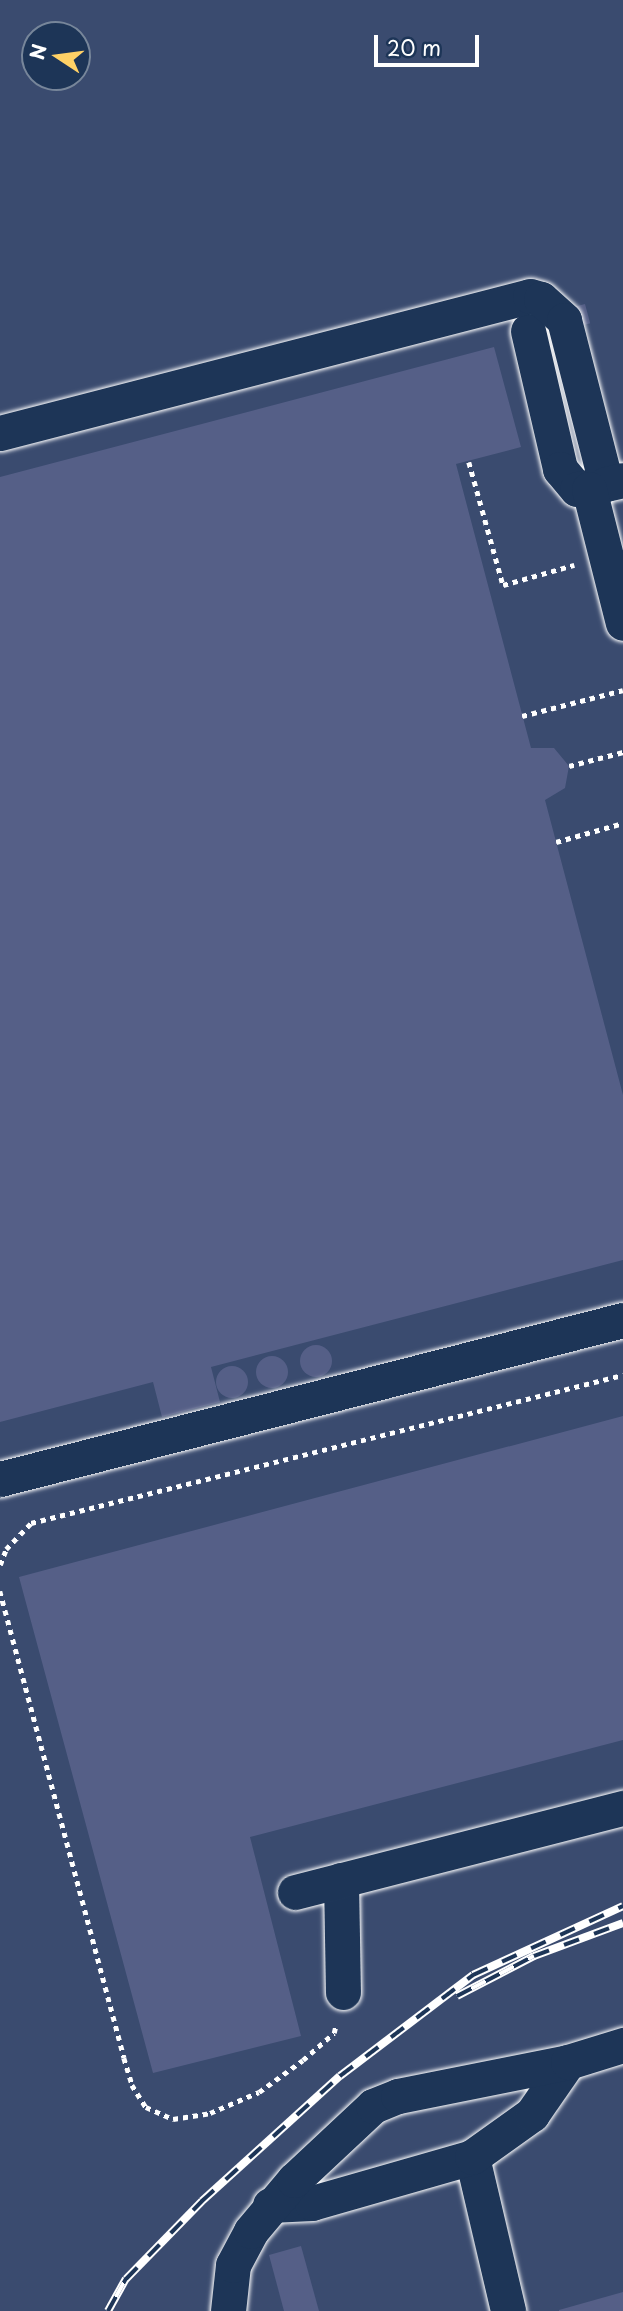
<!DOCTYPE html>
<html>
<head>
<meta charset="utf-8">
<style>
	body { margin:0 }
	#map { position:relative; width:623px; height:2311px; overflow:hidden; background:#283d61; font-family:"Playpen Sans",sans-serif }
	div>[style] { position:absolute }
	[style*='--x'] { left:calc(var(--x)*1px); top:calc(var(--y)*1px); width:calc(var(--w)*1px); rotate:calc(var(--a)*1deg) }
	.built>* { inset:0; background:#3a4b6f }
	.building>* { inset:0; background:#555f87; transform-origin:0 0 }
	.round { border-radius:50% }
	.path>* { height:4.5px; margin-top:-2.25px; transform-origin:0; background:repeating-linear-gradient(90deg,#fff 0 5px,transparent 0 10px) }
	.roads { filter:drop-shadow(0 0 2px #fff) drop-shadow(0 0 2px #fff) }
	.minor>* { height:35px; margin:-17.5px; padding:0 17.5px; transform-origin:17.5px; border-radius:17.5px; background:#1d3557 }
	.rail>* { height:8px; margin-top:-4px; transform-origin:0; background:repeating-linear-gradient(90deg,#1d3557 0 16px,#fff 0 32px); box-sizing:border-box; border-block:2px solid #fff }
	span { translate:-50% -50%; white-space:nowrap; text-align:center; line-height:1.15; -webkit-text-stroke:7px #1d3557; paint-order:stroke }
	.north { position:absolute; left:21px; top:21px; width:70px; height:70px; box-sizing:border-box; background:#1d3557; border:2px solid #77869a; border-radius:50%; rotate:283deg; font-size:19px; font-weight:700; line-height:28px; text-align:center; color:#fff }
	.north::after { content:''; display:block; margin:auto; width:24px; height:32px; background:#ffd166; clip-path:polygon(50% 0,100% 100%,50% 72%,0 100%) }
	.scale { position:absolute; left:374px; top:35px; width:105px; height:32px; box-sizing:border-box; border:4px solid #fff; border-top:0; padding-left:9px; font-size:21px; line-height:24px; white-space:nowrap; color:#fff; -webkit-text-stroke:5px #1d3557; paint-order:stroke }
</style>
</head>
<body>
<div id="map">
	<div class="built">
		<i style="clip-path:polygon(evenodd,0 0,623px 0,623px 2311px,0 2311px,0 0,35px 35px,77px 35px,77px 77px,35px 77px,35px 35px)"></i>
	</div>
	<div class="building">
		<i style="left:585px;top:304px;width:20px;height:13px;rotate:75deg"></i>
		<i style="clip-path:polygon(494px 347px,521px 447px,456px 464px,531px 748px,554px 748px,569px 766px,565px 788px,545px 800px,623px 1095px,623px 1260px,211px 1367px,220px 1402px,162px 1417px,153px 1382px,0 1422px,0 477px)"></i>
		<i class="round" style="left:300px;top:1345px;width:32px;height:32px"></i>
		<i class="round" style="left:256px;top:1356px;width:32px;height:32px"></i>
		<i class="round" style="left:216px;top:1366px;width:32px;height:32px"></i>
		<i style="clip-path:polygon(623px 1416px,623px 1740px,250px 1837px,301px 2036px,153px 2073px,19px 1577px)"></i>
		<i style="clip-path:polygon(301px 2246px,319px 2311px,284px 2311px,269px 2255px)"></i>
		<i style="clip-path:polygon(623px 2292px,623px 2311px,559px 2311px,559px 2310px)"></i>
	</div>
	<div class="path">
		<i style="--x:469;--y:462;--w:128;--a:74.5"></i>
		<i style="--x:503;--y:585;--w:74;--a:-15.7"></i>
		<i style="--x:522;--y:716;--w:104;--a:-14.4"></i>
		<i style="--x:569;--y:766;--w:56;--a:-14.5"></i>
		<i style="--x:556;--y:842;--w:70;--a:-15.8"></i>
		<i style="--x:0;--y:1565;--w:17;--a:-69"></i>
		<i style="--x:6;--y:1549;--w:36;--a:-46"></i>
		<i style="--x:31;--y:1523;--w:610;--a:-14.04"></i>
		<i style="--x:0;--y:1591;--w:483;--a:75.1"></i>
		<i style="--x:124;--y:2058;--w:28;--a:73"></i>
		<i style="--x:132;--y:2085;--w:26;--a:58"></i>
		<i style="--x:146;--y:2107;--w:30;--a:24"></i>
		<i style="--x:173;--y:2119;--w:37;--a:-9"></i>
		<i style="--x:210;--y:2113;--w:53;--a:-23.2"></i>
		<i style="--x:259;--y:2092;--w:54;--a:-36"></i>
		<i style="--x:303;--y:2060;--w:41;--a:-41.1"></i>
		<i style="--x:334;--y:2033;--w:9;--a:-77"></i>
	</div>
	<div class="roads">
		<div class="minor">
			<i style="--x:528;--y:331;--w:142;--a:76.9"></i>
			<i style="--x:560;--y:469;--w:26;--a:50"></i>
			<i style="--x:577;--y:489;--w:29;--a:-10"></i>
			<i style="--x:0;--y:433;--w:547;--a:-14.49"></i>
			<i style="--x:530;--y:296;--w:11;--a:15"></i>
			<i style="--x:541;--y:299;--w:31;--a:42"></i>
			<i style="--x:564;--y:320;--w:169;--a:75.6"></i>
			<i style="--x:606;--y:484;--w:17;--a:-13"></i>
			<i style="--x:589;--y:489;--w:138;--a:75.8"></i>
			<i style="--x:0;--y:1479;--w:643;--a:-14.32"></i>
			<i style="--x:341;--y:1880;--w:112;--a:89"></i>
			<i style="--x:295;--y:1892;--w:339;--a:-14.4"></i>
			<i style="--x:472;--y:2157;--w:158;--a:76.8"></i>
			<i style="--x:270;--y:2205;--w:42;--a:-2.7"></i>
			<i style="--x:312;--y:2203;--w:166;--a:-16"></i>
			<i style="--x:472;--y:2157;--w:74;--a:-35.6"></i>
			<i style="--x:532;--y:2114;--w:63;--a:-55.3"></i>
			<i style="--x:228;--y:2311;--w:46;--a:-83.8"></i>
			<i style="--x:233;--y:2265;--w:38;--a:-62"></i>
			<i style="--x:251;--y:2231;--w:67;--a:-49.9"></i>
			<i style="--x:294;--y:2180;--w:108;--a:-43.1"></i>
			<i style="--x:373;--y:2106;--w:27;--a:-22"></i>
			<i style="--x:398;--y:2096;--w:173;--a:-11.3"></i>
			<i style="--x:568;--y:2062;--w:58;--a:-17.2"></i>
		</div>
	</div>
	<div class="rail">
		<i style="--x:457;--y:1996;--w:87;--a:-27.5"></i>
		<i style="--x:534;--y:1956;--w:95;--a:-20.3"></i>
		<i style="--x:108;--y:2311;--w:37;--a:-61"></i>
		<i style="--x:126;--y:2279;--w:109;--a:-45.7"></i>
		<i style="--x:202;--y:2201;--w:186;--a:-42.2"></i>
		<i style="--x:340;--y:2076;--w:167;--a:-37.2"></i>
		<i style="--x:473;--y:1975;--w:165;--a:-24.7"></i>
	</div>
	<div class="north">N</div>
	<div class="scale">20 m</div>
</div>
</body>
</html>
